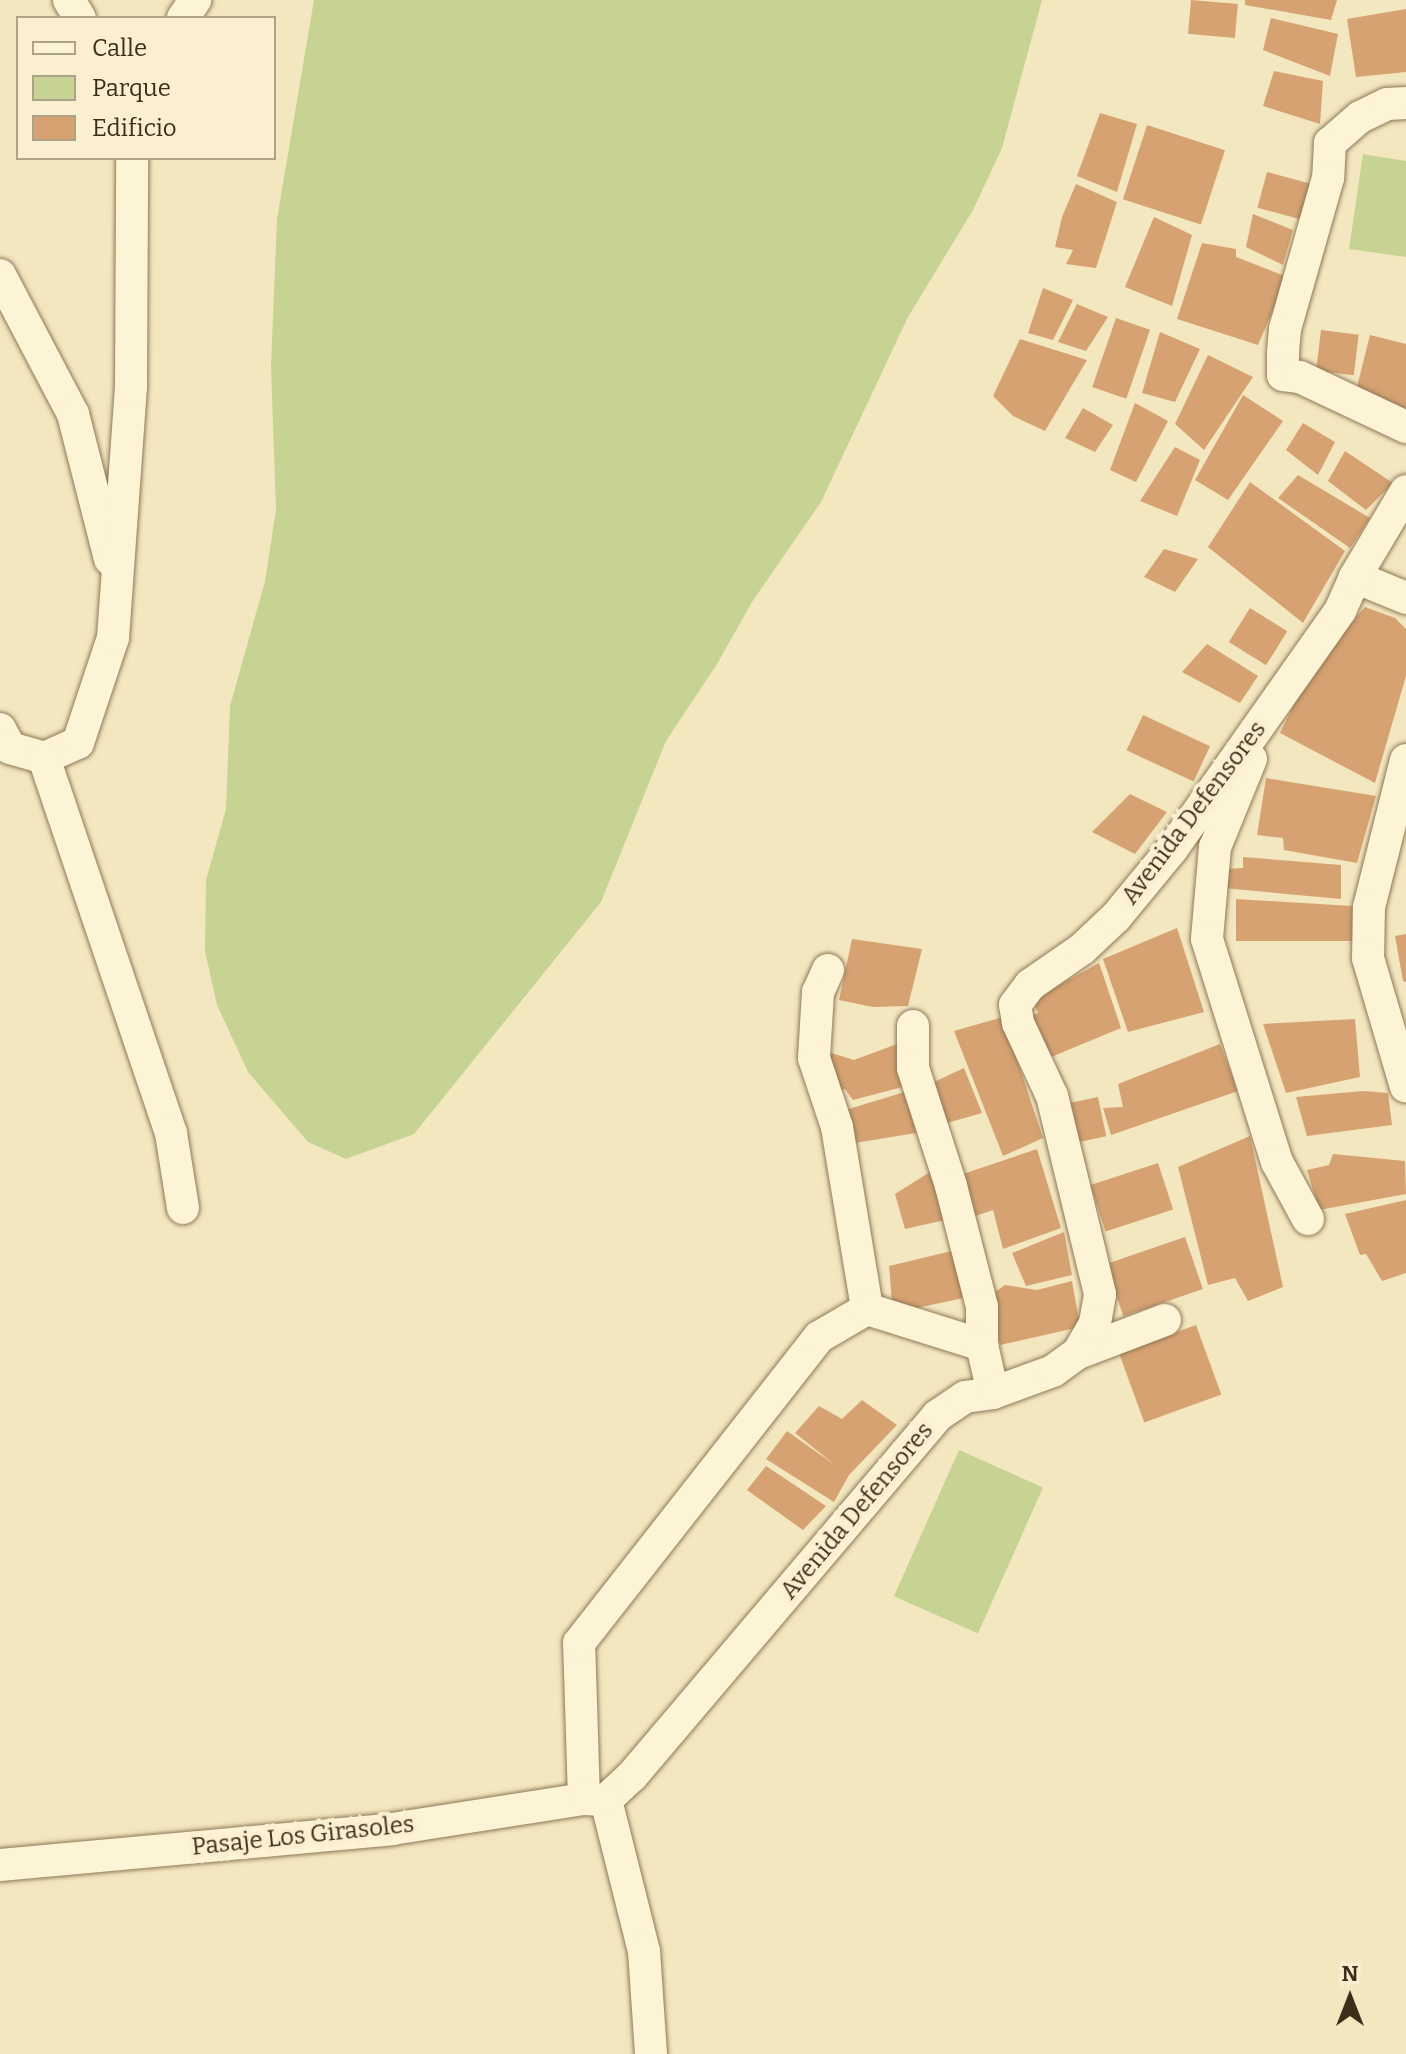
<!DOCTYPE html>
<html>
<head>
<meta charset="utf-8">
<style>
	body { margin:0 }
	#map { position:relative; width:1406px; height:2054px; overflow:hidden; background:#f3e7c0; font-family:Bitter,serif }
	div>[style] { position:absolute }
	[style*='--x'] { left:calc(var(--x)*1px); top:calc(var(--y)*1px); width:calc(var(--w)*1px); rotate:calc(var(--a)*1deg) }
	.green>* { inset:0; background:#c7d393; transform-origin:0 0 }
	.building>* { inset:0; background:#d6a272; transform-origin:0 0 }
	.roads { filter:drop-shadow(0 0 2px #8f7856) drop-shadow(0 0 2px #8f7856) }
	.street>* { height:32px; margin:-16px; padding:0 16px; transform-origin:16px; border-radius:16px; background:#fdf3d5 }
	span { translate:-50% -50%; white-space:nowrap; text-align:center; line-height:1.15; -webkit-text-stroke:8px #faf0d1; paint-order:stroke }
	.street-label { font-size:24px; color:#3d2e1c }
	.legend { position:absolute; left:16px; top:16px; width:260px; height:144px; box-sizing:border-box; background:#faf0d1; border:2px solid #aea289; margin:0; padding:10px 14px; list-style:none; font-size:24px; color:#3d2e1c }
	.legend li { display:flex; align-items:center; gap:16px; height:40px }
	.legend b { width:40px; border:2px solid #aea289 }
	.north { position:absolute; left:1310px; top:1958px; width:80px; height:80px; -webkit-text-stroke:6px #faf0d1; paint-order:stroke; rotate:0deg; font-size:22px; font-weight:700; line-height:32px; text-align:center; color:#3d2e1c }
	.north::after { content:''; display:block; margin:auto; width:28px; height:36px; background:#3d2e1c; clip-path:polygon(50% 0,100% 100%,50% 72%,0 100%) }
</style>
</head>
<body>
<div id="map">
	<div class="green">
		<i style="clip-path:polygon(314px 0,1042px 0,1002px 148px,973px 210px,908px 317px,821px 502px,752px 602px,717px 664px,666px 741px,601px 902px,414px 1134px,346px 1159px,308px 1142px,248px 1072px,217px 1005px,205px 951px,206px 880px,226px 809px,230px 706px,265px 581px,276px 510px,271px 366px,277px 219px)"></i>
		<i style="clip-path:polygon(1363px 154px,1406px 161px,1406px 257px,1349px 249px)"></i>
		<i style="left:959px;top:1450px;width:92px;height:160px;rotate:24deg"></i>
	</div>
	<div class="building">
		<i style="left:1191px;top:0;width:47px;height:34px;rotate:5deg"></i>
		<i style="clip-path:polygon(1245px 0,1337px 0,1331px 20px,1245px 5px)"></i>
		<i style="clip-path:polygon(1406px 9px,1406px 72px,1356px 77px,1347px 19px)"></i>
		<i style="clip-path:polygon(1271px 18px,1338px 34px,1330px 76px,1263px 50px)"></i>
		<i style="clip-path:polygon(1274px 71px,1323px 81px,1320px 124px,1263px 106px)"></i>
		<i style="clip-path:polygon(1100px 113px,1137px 124px,1117px 192px,1077px 176px)"></i>
		<i style="left:1147px;top:125px;width:82px;height:78px;rotate:18deg"></i>
		<i style="left:1267px;top:172px;width:47px;height:37px;rotate:15deg"></i>
		<i style="clip-path:polygon(1076px 184px,1117px 202px,1096px 268px,1066px 264px,1073px 250px,1055px 247px,1062px 217px)"></i>
		<i style="clip-path:polygon(1253px 214px,1293px 230px,1283px 265px,1246px 247px)"></i>
		<i style="clip-path:polygon(1154px 217px,1192px 235px,1172px 306px,1125px 287px)"></i>
		<i style="clip-path:polygon(1202px 243px,1236px 249px,1236px 257px,1287px 277px,1258px 345px,1177px 319px)"></i>
		<i style="clip-path:polygon(1043px 288px,1073px 300px,1053px 340px,1028px 333px)"></i>
		<i style="clip-path:polygon(1077px 304px,1108px 317px,1086px 351px,1058px 342px)"></i>
		<i style="left:1116px;top:318px;width:36px;height:73px;rotate:19deg"></i>
		<i style="left:1321px;top:330px;width:38px;height:41px;rotate:7deg"></i>
		<i style="clip-path:polygon(1160px 332px,1200px 349px,1175px 402px,1142px 393px)"></i>
		<i style="clip-path:polygon(1370px 335px,1406px 344px,1406px 409px,1355px 395px)"></i>
		<i style="clip-path:polygon(1020px 339px,1087px 360px,1045px 431px,1013px 416px,993px 396px)"></i>
		<i style="clip-path:polygon(1208px 355px,1253px 377px,1204px 450px,1175px 424px)"></i>
		<i style="clip-path:polygon(1243px 395px,1283px 421px,1228px 500px,1195px 480px)"></i>
		<i style="clip-path:polygon(1135px 403px,1168px 421px,1136px 482px,1110px 470px)"></i>
		<i style="clip-path:polygon(1083px 408px,1113px 425px,1095px 452px,1065px 438px)"></i>
		<i style="clip-path:polygon(1303px 423px,1335px 442px,1318px 475px,1286px 450px)"></i>
		<i style="clip-path:polygon(1175px 447px,1200px 460px,1177px 516px,1140px 501px)"></i>
		<i style="clip-path:polygon(1345px 451px,1393px 483px,1366px 510px,1328px 481px)"></i>
		<i style="clip-path:polygon(1298px 475px,1370px 518px,1350px 548px,1278px 498px)"></i>
		<i style="clip-path:polygon(1250px 482px,1345px 551px,1303px 623px,1208px 547px)"></i>
		<i style="clip-path:polygon(1164px 549px,1198px 559px,1175px 592px,1144px 577px)"></i>
		<i style="clip-path:polygon(1365px 607px,1395px 618px,1406px 629px,1406px 676px,1375px 783px,1280px 733px,1311px 669px)"></i>
		<i style="left:1250px;top:608px;width:44px;height:40px;rotate:32deg"></i>
		<i style="clip-path:polygon(1207px 644px,1258px 676px,1240px 703px,1182px 672px)"></i>
		<i style="left:1143px;top:715px;width:74px;height:39px;rotate:25deg"></i>
		<i style="clip-path:polygon(1266px 778px,1376px 796px,1357px 863px,1284px 850px,1283px 838px,1257px 835px)"></i>
		<i style="clip-path:polygon(1130px 794px,1167px 812px,1135px 854px,1092px 832px)"></i>
		<i style="clip-path:polygon(1243px 857px,1341px 865px,1341px 899px,1223px 888px,1226px 869px,1243px 868px)"></i>
		<i style="clip-path:polygon(1236px 899px,1352px 906px,1352px 941px,1236px 941px)"></i>
		<i style="clip-path:polygon(1177px 928px,1204px 1012px,1128px 1032px,1103px 959px)"></i>
		<i style="clip-path:polygon(1406px 934px,1406px 982px,1403px 981px,1395px 936px)"></i>
		<i style="clip-path:polygon(852px 939px,922px 949px,908px 1006px,873px 1007px,839px 1000px)"></i>
		<i style="clip-path:polygon(1099px 963px,1121px 1028px,1044px 1060px,1025px 1018px,1038px 1013px,1032px 1000px)"></i>
		<i style="clip-path:polygon(1003px 1017px,1043px 1138px,1003px 1156px,954px 1031px)"></i>
		<i style="clip-path:polygon(1355px 1019px,1360px 1077px,1286px 1093px,1263px 1024px)"></i>
		<i style="clip-path:polygon(905px 1041px,910px 1085px,853px 1100px,845px 1089px,834px 1092px,828px 1052px,854px 1060px)"></i>
		<i style="clip-path:polygon(1220px 1044px,1238px 1091px,1111px 1135px,1103px 1108px,1123px 1107px,1118px 1084px)"></i>
		<i style="clip-path:polygon(964px 1068px,982px 1113px,947px 1123px,934px 1082px)"></i>
		<i style="clip-path:polygon(908px 1091px,922px 1132px,855px 1143px,842px 1111px)"></i>
		<i style="clip-path:polygon(1363px 1091px,1388px 1093px,1392px 1125px,1307px 1136px,1296px 1097px)"></i>
		<i style="left:1098px;top:1097px;width:40px;height:34px;rotate:78deg"></i>
		<i style="clip-path:polygon(1250px 1136px,1283px 1287px,1248px 1301px,1235px 1278px,1208px 1285px,1178px 1167px)"></i>
		<i style="clip-path:polygon(1037px 1149px,1061px 1228px,1003px 1249px,993px 1210px,964px 1220px,957px 1176px)"></i>
		<i style="clip-path:polygon(1333px 1154px,1405px 1161px,1406px 1194px,1319px 1210px,1307px 1170px,1329px 1165px)"></i>
		<i style="left:1158px;top:1163px;width:49px;height:71px;rotate:72deg"></i>
		<i style="clip-path:polygon(933px 1170px,949px 1219px,905px 1229px,895px 1194px)"></i>
		<i style="clip-path:polygon(1406px 1200px,1406px 1273px,1382px 1281px,1366px 1254px,1360px 1255px,1345px 1214px)"></i>
		<i style="clip-path:polygon(1064px 1232px,1072px 1275px,1026px 1286px,1012px 1253px)"></i>
		<i style="left:1185px;top:1237px;width:55px;height:84px;rotate:71deg"></i>
		<i style="clip-path:polygon(960px 1249px,973px 1296px,893px 1313px,889px 1266px)"></i>
		<i style="clip-path:polygon(1072px 1281px,1080px 1327px,1000px 1345px,988px 1297px,1005px 1285px,1037px 1290px)"></i>
		<i style="left:1196px;top:1325px;width:74px;height:82px;rotate:70deg"></i>
		<i style="clip-path:polygon(862px 1400px,897px 1425px,849px 1475px,834px 1502px,766px 1459px,787px 1431px,835px 1465px,795px 1433px,819px 1406px,842px 1419px)"></i>
		<i style="clip-path:polygon(766px 1466px,826px 1506px,803px 1530px,747px 1490px)"></i>
	</div>
	<div class="roads">
		<div class="street">
			<i style="--x:69;--y:0;--w:21;--a:59"></i>
			<i style="--x:183;--y:18;--w:22;--a:-56"></i>
			<i style="--x:1406;--y:103;--w:19;--a:177"></i>
			<i style="--x:1387;--y:104;--w:30;--a:154"></i>
			<i style="--x:1360;--y:117;--w:40;--a:139"></i>
			<i style="--x:1330;--y:143;--w:35;--a:93"></i>
			<i style="--x:1328;--y:178;--w:157;--a:105.9"></i>
			<i style="--x:1285;--y:329;--w:24;--a:95"></i>
			<i style="--x:1283;--y:353;--w:22;--a:90"></i>
			<i style="--x:1283;--y:375;--w:17;--a:7"></i>
			<i style="--x:1300;--y:377;--w:117;--a:25.3"></i>
			<i style="--x:0;--y:275;--w:157;--a:62.3"></i>
			<i style="--x:73;--y:414;--w:150;--a:75.7"></i>
			<i style="--x:1355;--y:577;--w:55;--a:22.4"></i>
			<i style="--x:0;--y:729;--w:21;--a:62"></i>
			<i style="--x:10;--y:748;--w:35;--a:16"></i>
			<i style="--x:44;--y:758;--w:37;--a:-24"></i>
			<i style="--x:78;--y:743;--w:111;--a:-71.6"></i>
			<i style="--x:113;--y:638;--w:252;--a:-85.9"></i>
			<i style="--x:131;--y:387;--w:229;--a:-89.7"></i>
			<i style="--x:44;--y:758;--w:396;--a:71.3"></i>
			<i style="--x:171;--y:1133;--w:76;--a:80.9"></i>
			<i style="--x:1251;--y:759;--w:95;--a:112.2"></i>
			<i style="--x:1215;--y:847;--w:92;--a:95"></i>
			<i style="--x:1207;--y:939;--w:234;--a:72.6"></i>
			<i style="--x:1277;--y:1162;--w:65;--a:61.5"></i>
			<i style="--x:1406;--y:760;--w:152;--a:104.1"></i>
			<i style="--x:1369;--y:907;--w:51;--a:91.1"></i>
			<i style="--x:1368;--y:958;--w:134;--a:73.6"></i>
			<i style="--x:828;--y:970;--w:24;--a:114"></i>
			<i style="--x:818;--y:992;--w:66;--a:93.5"></i>
			<i style="--x:814;--y:1058;--w:73;--a:71.6"></i>
			<i style="--x:837;--y:1127;--w:184;--a:80.6"></i>
			<i style="--x:913;--y:1026;--w:42;--a:90"></i>
			<i style="--x:913;--y:1068;--w:124;--a:72.1"></i>
			<i style="--x:951;--y:1186;--w:125;--a:75.6"></i>
			<i style="--x:982;--y:1307;--w:38;--a:90"></i>
			<i style="--x:1078;--y:1353;--w:93;--a:-20.8"></i>
			<i style="--x:584;--y:1799;--w:156;--a:-91.8"></i>
			<i style="--x:579;--y:1643;--w:389;--a:-51.9"></i>
			<i style="--x:819;--y:1337;--w:56;--a:-30.3"></i>
			<i style="--x:867;--y:1309;--w:121;--a:17.4"></i>
			<i style="--x:982;--y:1345;--w:49;--a:77.1"></i>
			<i style="--x:606;--y:1800;--w:35;--a:-43"></i>
			<i style="--x:632;--y:1776;--w:472;--a:-49.7"></i>
			<i style="--x:937;--y:1416;--w:34;--a:-34"></i>
			<i style="--x:965;--y:1397;--w:28;--a:-8"></i>
			<i style="--x:993;--y:1393;--w:64;--a:-20.1"></i>
			<i style="--x:1053;--y:1371;--w:31;--a:-36"></i>
			<i style="--x:1078;--y:1353;--w:34;--a:-60"></i>
			<i style="--x:1095;--y:1323;--w:29;--a:-80"></i>
			<i style="--x:1100;--y:1294;--w:204;--a:-103.6"></i>
			<i style="--x:1052;--y:1096;--w:81;--a:-115"></i>
			<i style="--x:1018;--y:1023;--w:18;--a:-99"></i>
			<i style="--x:1015;--y:1005;--w:25;--a:-53"></i>
			<i style="--x:1030;--y:985;--w:63;--a:-34.7"></i>
			<i style="--x:1082;--y:949;--w:47;--a:-43.3"></i>
			<i style="--x:1116;--y:917;--w:88;--a:-50.5"></i>
			<i style="--x:1172;--y:849;--w:291;--a:-54.8"></i>
			<i style="--x:1340;--y:611;--w:37;--a:-66"></i>
			<i style="--x:1355;--y:577;--w:100;--a:-59.3"></i>
			<i style="--x:606;--y:1800;--w:156;--a:75.9"></i>
			<i style="--x:644;--y:1951;--w:103;--a:86.1"></i>
			<i style="--x:0;--y:1865;--w:394;--a:-5.2"></i>
			<i style="--x:392;--y:1829;--w:194;--a:-8.9"></i>
			<i style="--x:584;--y:1799;--w:18;--a:3"></i>
		</div>
	</div>
	<div class="street-label">
		<span style="left:1194px;top:813px;rotate:-53deg">Avenida Defensores</span>
		<span style="left:857px;top:1511px;rotate:-50deg">Avenida Defensores</span>
		<span style="left:303px;top:1836px;rotate:-6deg">Pasaje Los Girasoles</span>
	</div>
	<ul class="legend">
	<li><b style="height:10px;background:#fdf3d5"></b>Calle</li>
	<li><b style="height:22px;background:#c7d393"></b>Parque</li>
	<li><b style="height:22px;background:#d6a272"></b>Edificio</li>
	</ul>
	<div class="north">N</div>
</div>
</body>
</html>
